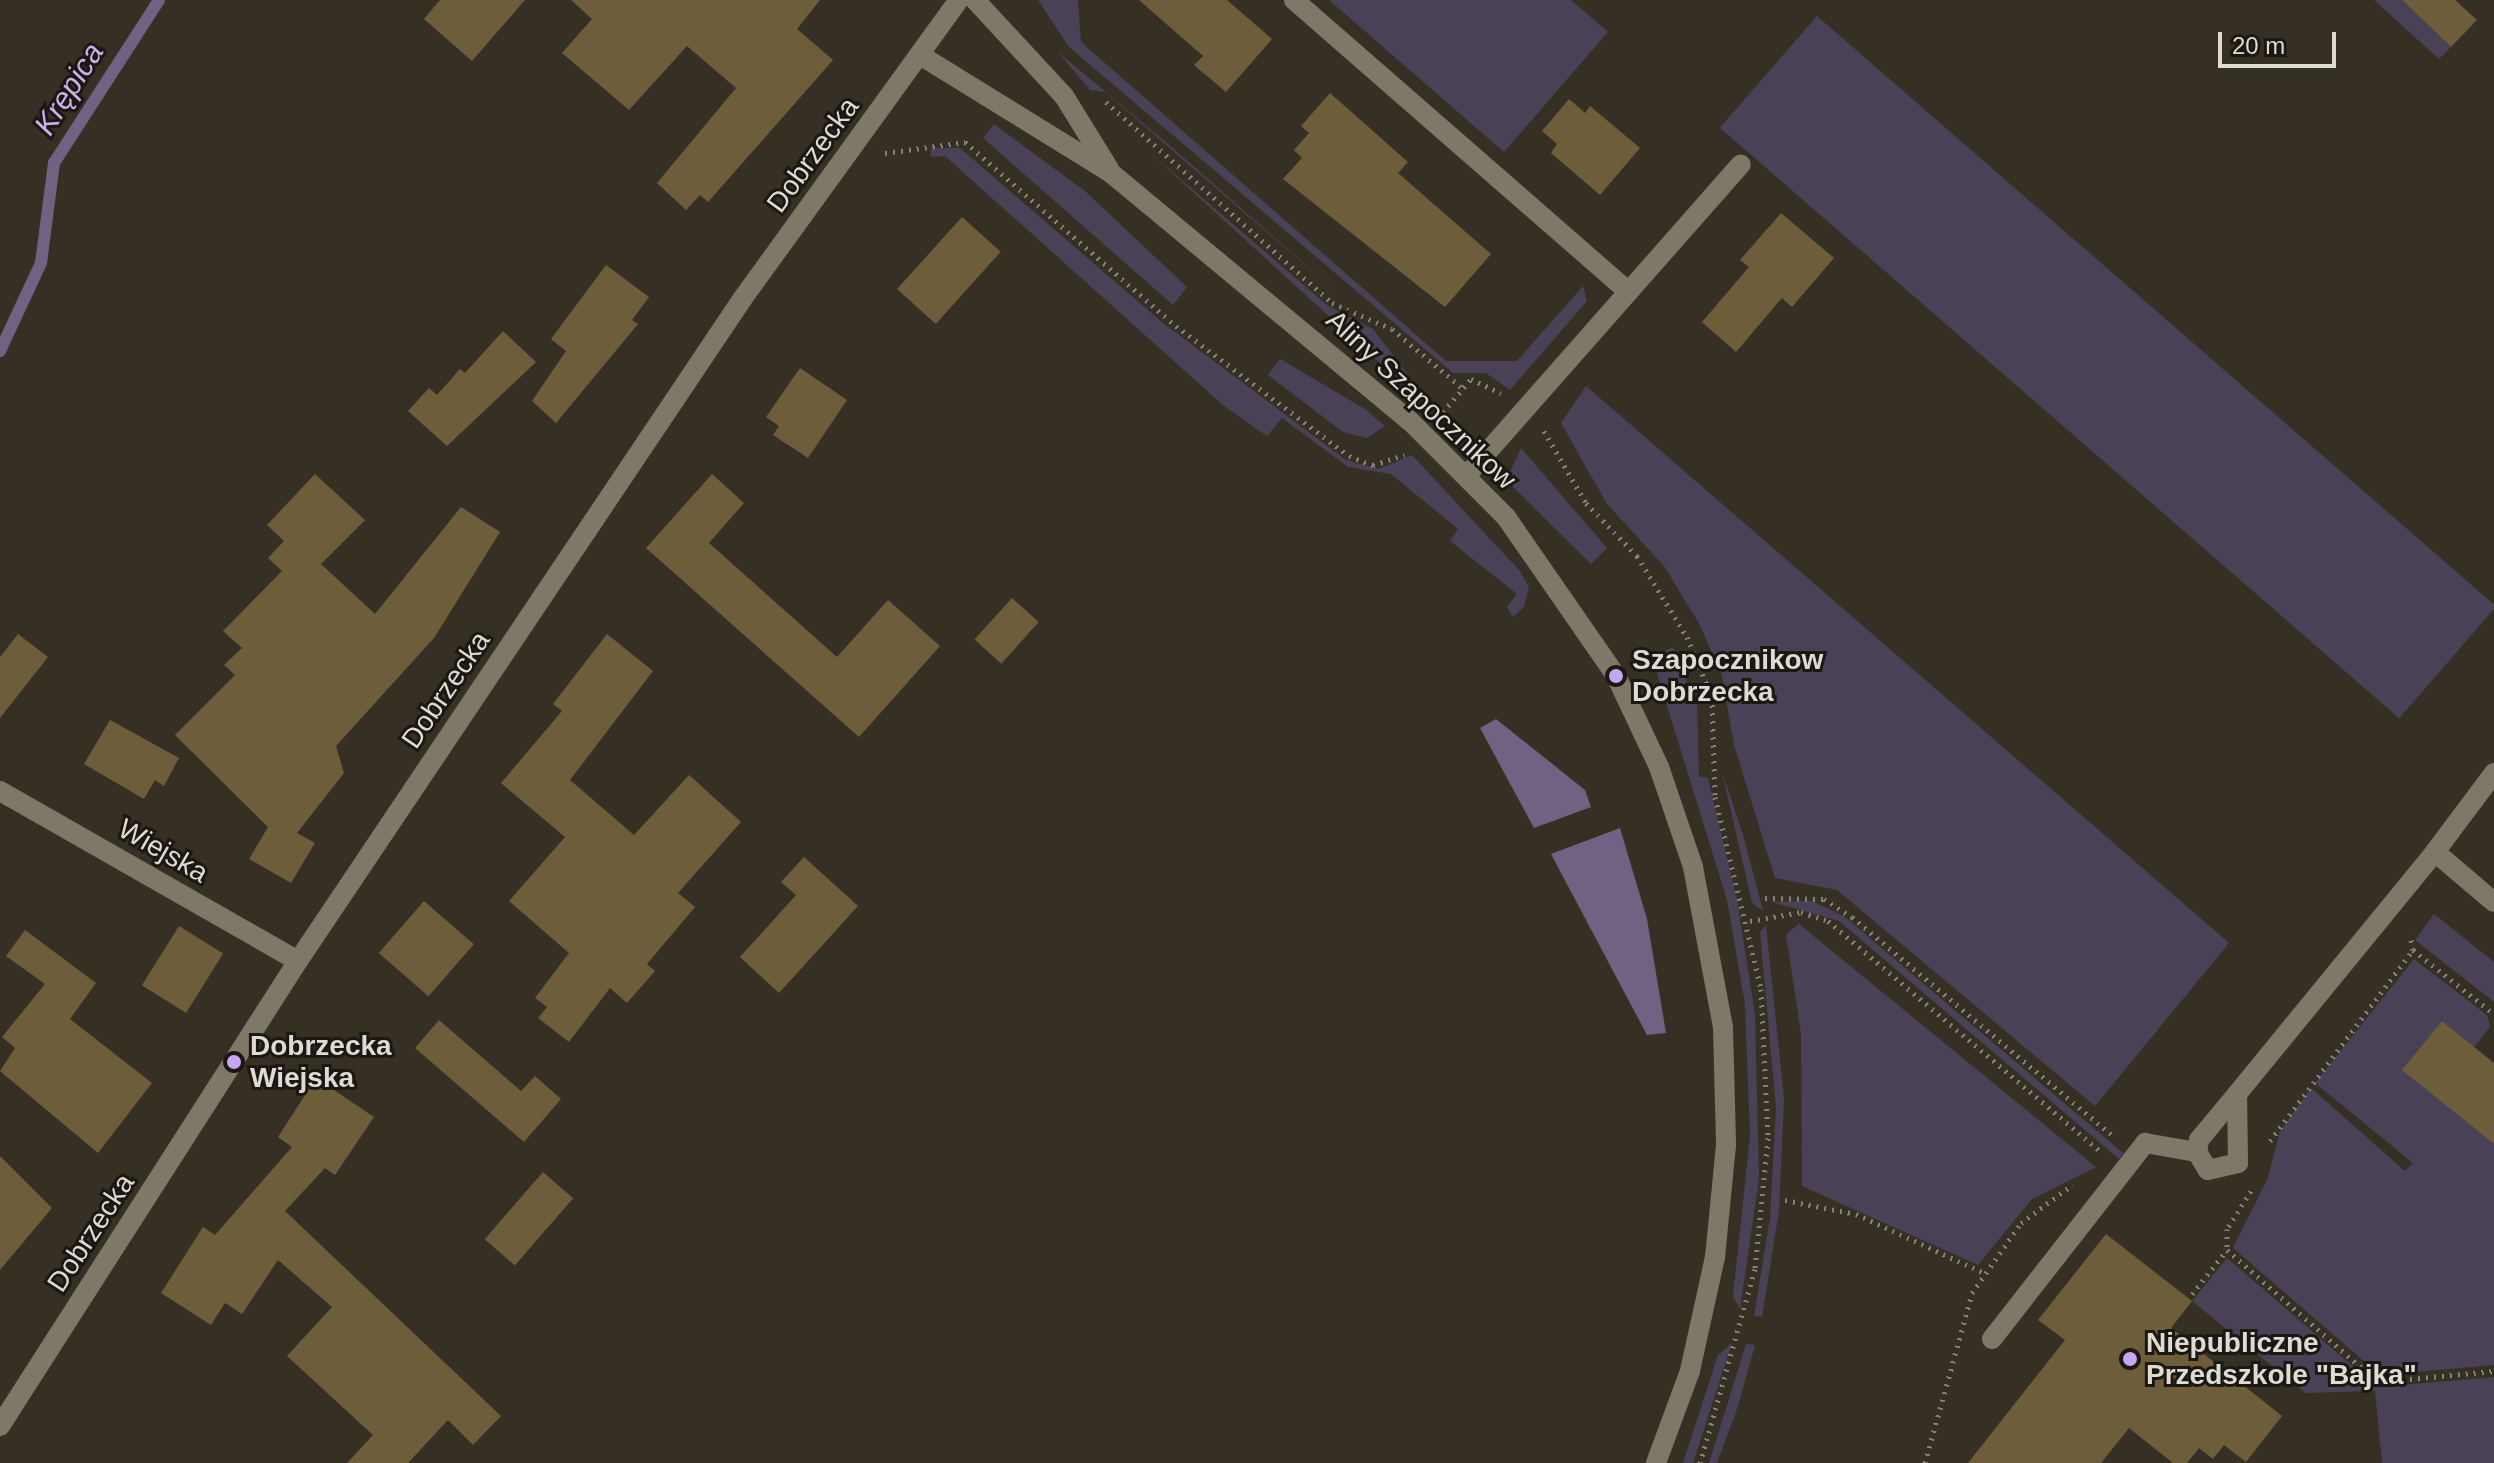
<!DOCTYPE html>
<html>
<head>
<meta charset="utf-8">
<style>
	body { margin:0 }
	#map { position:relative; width:2494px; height:1463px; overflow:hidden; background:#363024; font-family:Arial,sans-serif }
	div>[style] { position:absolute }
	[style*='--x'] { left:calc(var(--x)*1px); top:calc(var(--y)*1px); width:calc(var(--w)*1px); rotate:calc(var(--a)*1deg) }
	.green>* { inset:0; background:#494155; transform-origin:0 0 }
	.water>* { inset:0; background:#6f6283 }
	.stream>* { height:12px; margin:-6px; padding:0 6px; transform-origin:6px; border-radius:6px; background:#6f6283 }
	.building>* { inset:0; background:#6d5d3b; transform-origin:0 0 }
	.path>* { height:5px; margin-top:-2.5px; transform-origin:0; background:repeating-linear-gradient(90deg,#858177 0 2px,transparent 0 8px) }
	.service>* { height:20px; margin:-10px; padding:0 10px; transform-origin:10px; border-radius:10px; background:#7e7869 }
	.minor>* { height:20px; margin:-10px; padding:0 10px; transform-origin:10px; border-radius:10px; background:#7e7869 }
	.tertiary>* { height:20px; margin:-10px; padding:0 10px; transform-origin:10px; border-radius:10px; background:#7e7869 }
	.dots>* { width:22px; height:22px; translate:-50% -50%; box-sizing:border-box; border:4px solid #1b1813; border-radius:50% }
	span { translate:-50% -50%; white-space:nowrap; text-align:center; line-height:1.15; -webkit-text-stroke:6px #1b1813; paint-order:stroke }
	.street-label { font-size:28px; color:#dedbd3 }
	.poi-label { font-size:28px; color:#dedbd3; font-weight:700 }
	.left { translate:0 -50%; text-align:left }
	.water-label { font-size:30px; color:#cab3ed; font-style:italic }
	.scale { position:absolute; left:2218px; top:32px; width:118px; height:36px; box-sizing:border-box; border:4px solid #dedbd3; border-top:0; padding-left:10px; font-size:24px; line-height:28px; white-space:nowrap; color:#dedbd3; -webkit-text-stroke:6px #1b1813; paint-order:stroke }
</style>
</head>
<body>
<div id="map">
	<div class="green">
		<i style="clip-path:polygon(1038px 0,1078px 0,1081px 42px,1446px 361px,1517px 361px,1583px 286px,1587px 301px,1510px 390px,1486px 373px,1453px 373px,1069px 47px)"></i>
		<i style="clip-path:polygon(1329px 0,1571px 0,1608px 32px,1504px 152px)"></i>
		<i style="clip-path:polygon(2374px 0,2402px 0,2451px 47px,2439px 59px)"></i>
		<i style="left:1817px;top:16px;width:900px;height:148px;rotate:41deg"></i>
		<i style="clip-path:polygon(1058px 52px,1175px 150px,1352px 306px,1105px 92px,1090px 90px)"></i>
		<i style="clip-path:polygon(994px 124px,1086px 192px,1187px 287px,1173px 305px,983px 138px)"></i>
		<i style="clip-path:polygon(931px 148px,960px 148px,1163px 323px,1346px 460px,1379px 469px,1412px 455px,1519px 570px,1529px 587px,1524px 607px,1513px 617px,1507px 607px,1517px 594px,1450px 541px,1458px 529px,1391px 474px,1348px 467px,1282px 418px,1267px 436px,1224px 406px,945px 156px,931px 157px)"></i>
		<i style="clip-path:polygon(1148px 151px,1327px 305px,1373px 329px,1419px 389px,1414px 394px)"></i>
		<i style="clip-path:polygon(1280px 359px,1365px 409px,1385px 426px,1367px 438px,1343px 432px,1268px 375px)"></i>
		<i style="clip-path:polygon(1586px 386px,2229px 943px,2095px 1106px,1837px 890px,1775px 878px,1734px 745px,1722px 676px,1700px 625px,1664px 566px,1607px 504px,1561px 423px)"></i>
		<i style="clip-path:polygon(1521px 448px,1607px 548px,1591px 564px,1513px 487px,1510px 472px)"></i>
		<i style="clip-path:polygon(1673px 647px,1697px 706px,1699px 776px,1708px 778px,1737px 900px,1755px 1014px,1759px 1179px,1740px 1309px,1733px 1296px,1750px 1136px,1745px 1004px,1727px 900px,1652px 657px)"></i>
		<i style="clip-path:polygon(1722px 772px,1743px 835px,1763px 911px,1752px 903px)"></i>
		<i style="clip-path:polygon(1812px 901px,1845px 917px,2123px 1153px,2119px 1159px,1839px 921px,1772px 902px)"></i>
		<i style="clip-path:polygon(2434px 914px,2494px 962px,2494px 1002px,2415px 940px)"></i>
		<i style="clip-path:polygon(1799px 924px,2096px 1167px,2032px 1199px,1978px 1265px,1802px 1186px,1801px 1034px,1786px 934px)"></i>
		<i style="clip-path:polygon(1766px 925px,1784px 1098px,1779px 1211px,1762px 1317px,1754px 1316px,1770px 1218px,1776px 1108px,1760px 932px)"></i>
		<i style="clip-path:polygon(2414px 959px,2487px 1015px,2490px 1027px,2474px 1047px,2442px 1021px,2403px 1070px,2494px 1144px,2494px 1365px,2380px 1375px,2233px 1248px,2267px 1180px,2280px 1131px,2311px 1088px,2405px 1171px,2413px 1163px,2315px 1083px)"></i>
		<i style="clip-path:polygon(2227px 1258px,2377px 1387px,2494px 1377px,2494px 1463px,2382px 1463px,2375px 1391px,2305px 1393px,2192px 1301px)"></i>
		<i style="clip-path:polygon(1732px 1343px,1693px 1463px,1683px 1463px,1718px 1355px)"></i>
		<i style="clip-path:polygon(1746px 1344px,1755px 1345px,1738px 1406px,1717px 1463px,1709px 1463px)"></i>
	</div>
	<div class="water">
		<i style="clip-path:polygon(1496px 719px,1585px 790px,1591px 807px,1534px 828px,1480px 728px)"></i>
		<i style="clip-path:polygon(1620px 828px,1647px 919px,1666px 1033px,1647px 1035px,1551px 854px)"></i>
	</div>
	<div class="stream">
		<i style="--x:0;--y:351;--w:97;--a:-65"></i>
		<i style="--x:41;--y:263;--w:101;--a:-82.6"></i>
		<i style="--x:54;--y:163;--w:194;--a:-57.2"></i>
	</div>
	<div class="building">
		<i style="clip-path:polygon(440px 0,525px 0,472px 61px,424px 19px)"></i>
		<i style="clip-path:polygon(571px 0,820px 0,797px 29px,833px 60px,708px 202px,700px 195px,686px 210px,657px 183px,736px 88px,687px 46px,629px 110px,562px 53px,592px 19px)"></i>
		<i style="clip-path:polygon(1139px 0,1227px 0,1272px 39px,1226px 92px,1194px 65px,1203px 56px)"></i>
		<i style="clip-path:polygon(2402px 0,2455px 0,2477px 20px,2451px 47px)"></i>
		<i style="clip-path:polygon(1330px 93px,1408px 162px,1398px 173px,1491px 254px,1445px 307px,1283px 179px,1302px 158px,1294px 150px,1309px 133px,1301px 126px)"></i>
		<i style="clip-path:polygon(1569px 99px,1585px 113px,1590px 106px,1640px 148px,1600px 195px,1551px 153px,1557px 144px,1542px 131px)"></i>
		<i style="clip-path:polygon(1781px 213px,1834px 258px,1792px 307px,1782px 298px,1736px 352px,1702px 322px,1749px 267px,1740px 260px)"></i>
		<i style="left:962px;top:217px;width:52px;height:97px;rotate:42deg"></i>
		<i style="clip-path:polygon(606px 265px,649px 297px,632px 320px,638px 324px,556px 423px,532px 401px,566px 351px,551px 339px)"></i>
		<i style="clip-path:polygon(503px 331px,536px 362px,447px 446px,408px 411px,429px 388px,437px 395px,460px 369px,465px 373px)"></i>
		<i style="clip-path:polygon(800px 368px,847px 400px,808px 458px,773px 435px,779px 426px,766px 417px)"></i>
		<i style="clip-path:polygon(315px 474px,365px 520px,321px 564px,375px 614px,461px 507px,500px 532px,434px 638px,336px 746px,344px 773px,297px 833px,315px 843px,291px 883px,249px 859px,268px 827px,175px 735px,235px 675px,224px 665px,242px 648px,223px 631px,282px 571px,268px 558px,284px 541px,267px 525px)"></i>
		<i style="clip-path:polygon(712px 474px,744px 503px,709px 543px,837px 657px,888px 600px,940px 646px,859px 737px,646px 548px)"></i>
		<i style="left:1012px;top:598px;width:36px;height:56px;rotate:42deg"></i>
		<i style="clip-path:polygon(18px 634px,48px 657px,0 718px,0 657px)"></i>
		<i style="clip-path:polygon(607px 634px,653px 671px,570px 780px,634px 835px,689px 775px,741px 822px,678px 893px,695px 907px,647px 964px,655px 971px,627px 1003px,610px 988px,569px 1042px,538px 1018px,547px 1007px,535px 998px,569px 953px,509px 901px,565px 837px,501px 783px,562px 711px,553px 704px)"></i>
		<i style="clip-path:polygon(110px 720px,179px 758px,164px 786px,155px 780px,144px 799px,84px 764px)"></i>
		<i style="clip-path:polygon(804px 857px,858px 906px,779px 993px,740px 957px,796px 895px,781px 882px)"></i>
		<i style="left:424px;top:901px;width:66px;height:69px;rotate:41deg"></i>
		<i style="left:179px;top:926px;width:52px;height:70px;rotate:32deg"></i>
		<i style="clip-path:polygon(25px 930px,96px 983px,70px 1019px,152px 1083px,98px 1153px,0 1071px,15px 1048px,2px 1037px,45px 984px,6px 956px)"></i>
		<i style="clip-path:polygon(439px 1020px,521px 1091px,535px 1076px,561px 1099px,524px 1142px,415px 1048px)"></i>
		<i style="clip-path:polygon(2442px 1021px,2494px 1063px,2494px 1144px,2402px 1070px)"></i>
		<i style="clip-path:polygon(316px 1078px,374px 1117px,335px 1175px,325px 1168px,285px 1211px,501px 1416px,473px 1445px,448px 1420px,408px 1463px,347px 1463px,373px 1435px,287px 1356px,332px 1307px,278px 1260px,242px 1314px,225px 1303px,211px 1325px,161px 1293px,203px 1227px,215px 1235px,292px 1147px,278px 1137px)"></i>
		<i style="clip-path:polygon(0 1156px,52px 1208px,0 1270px)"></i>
		<i style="left:543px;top:1172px;width:40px;height:89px;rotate:41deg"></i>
		<i style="clip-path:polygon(2106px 1234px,2192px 1301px,2171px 1328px,2282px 1416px,2246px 1462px,2224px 1445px,2213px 1459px,2199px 1448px,2187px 1463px,2173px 1463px,2129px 1428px,2101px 1463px,1968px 1463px,2065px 1340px,2038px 1320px)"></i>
	</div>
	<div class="path">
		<i style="--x:1106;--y:102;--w:302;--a:41.6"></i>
		<i style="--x:1332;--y:303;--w:65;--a:23.4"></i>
		<i style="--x:1392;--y:329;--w:90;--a:40"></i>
		<i style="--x:885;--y:153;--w:81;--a:-7.8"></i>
		<i style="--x:965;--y:142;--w:280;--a:41.1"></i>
		<i style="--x:1176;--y:326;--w:216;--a:36.9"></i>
		<i style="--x:1349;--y:456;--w:26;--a:21"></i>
		<i style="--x:1373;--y:465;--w:33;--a:-18"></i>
		<i style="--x:1443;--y:412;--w:43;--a:-49.7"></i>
		<i style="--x:1471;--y:379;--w:33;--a:25"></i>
		<i style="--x:1544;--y:431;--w:83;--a:59.7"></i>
		<i style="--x:1586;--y:503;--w:74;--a:46.1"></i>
		<i style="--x:1637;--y:556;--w:95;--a:58.3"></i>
		<i style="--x:1687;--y:637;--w:65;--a:67.4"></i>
		<i style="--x:1712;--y:697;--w:100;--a:88.3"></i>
		<i style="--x:1715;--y:797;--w:197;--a:76.5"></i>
		<i style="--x:1761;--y:989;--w:149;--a:87.3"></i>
		<i style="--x:1768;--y:1138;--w:132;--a:95.7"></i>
		<i style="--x:1755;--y:1269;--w:202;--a:105.8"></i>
		<i style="--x:1765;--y:898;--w:59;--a:1"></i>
		<i style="--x:1824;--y:899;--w:33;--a:33"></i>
		<i style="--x:1852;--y:917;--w:342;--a:40"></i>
		<i style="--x:1750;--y:921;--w:52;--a:-10"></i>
		<i style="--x:1801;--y:912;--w:28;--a:18"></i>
		<i style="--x:1828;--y:921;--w:358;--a:40.2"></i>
		<i style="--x:2413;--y:950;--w:103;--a:38.3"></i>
		<i style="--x:2270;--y:1141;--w:239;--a:-53.2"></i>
		<i style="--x:2413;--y:950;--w:16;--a:-101"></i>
		<i style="--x:2251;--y:1191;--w:45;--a:122.3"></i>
		<i style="--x:2227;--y:1229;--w:21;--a:90"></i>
		<i style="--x:2227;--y:1250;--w:201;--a:41.2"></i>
		<i style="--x:2378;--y:1382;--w:117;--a:-5.4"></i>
		<i style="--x:1785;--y:1200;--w:72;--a:11.2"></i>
		<i style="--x:1856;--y:1214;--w:141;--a:24.7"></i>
		<i style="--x:2192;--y:1294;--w:56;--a:-51.5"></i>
		<i style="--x:1925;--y:1463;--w:176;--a:-74.5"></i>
		<i style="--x:1972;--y:1293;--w:85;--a:-55"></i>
		<i style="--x:2021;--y:1223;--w:64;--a:-36.7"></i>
	</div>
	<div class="service">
		<i style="--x:1294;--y:0;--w:444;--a:41.1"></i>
		<i style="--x:1467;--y:475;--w:414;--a:-48.6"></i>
		<i style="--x:2237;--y:1094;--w:60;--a:129.6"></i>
		<i style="--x:2199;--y:1140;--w:12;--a:99"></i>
		<i style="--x:2197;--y:1152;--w:21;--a:59"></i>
		<i style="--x:2208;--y:1170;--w:31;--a:-13"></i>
		<i style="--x:2238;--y:1163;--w:69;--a:-90.8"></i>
		<i style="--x:2237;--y:1094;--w:313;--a:-50.7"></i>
		<i style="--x:1992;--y:1339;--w:249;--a:-52"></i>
		<i style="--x:2145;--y:1143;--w:53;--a:9.8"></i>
	</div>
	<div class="minor">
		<i style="--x:2494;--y:773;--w:99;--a:126.8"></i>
		<i style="--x:2435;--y:852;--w:77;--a:40.3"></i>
		<i style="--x:0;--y:791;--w:343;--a:29.7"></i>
	</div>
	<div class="tertiary">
		<i style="--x:975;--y:0;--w:131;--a:47.2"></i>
		<i style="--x:1064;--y:96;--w:86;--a:58.3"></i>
		<i style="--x:920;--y:55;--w:225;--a:31.7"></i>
		<i style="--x:1111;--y:173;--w:387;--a:39.7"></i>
		<i style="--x:1409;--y:420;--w:137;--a:45"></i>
		<i style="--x:1506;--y:517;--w:193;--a:55.3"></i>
		<i style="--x:1616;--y:676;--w:101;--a:64.7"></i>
		<i style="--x:1659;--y:767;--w:106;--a:71.2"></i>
		<i style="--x:1693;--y:867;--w:164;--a:79.4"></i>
		<i style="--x:1723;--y:1028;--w:117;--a:88.5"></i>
		<i style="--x:1726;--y:1145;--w:113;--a:95.6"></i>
		<i style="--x:1715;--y:1257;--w:117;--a:102.4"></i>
		<i style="--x:1690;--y:1371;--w:98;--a:110.3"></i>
		<i style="--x:0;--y:1426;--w:552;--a:-57.35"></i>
		<i style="--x:298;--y:961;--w:798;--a:-56.13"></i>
		<i style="--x:743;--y:298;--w:368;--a:-54.1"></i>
	</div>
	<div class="dots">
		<i style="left:1616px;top:676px;background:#c5a7f1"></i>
		<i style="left:234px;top:1062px;background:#c5a7f1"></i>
		<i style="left:2130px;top:1359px;background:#c5a7f1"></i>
	</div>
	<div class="street-label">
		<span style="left:813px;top:155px;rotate:-54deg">Dobrzecka</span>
		<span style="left:1421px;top:400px;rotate:43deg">Aliny Szapocznikow</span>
		<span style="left:446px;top:690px;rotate:-56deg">Dobrzecka</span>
		<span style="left:163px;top:851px;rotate:30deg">Wiejska</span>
		<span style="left:91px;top:1233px;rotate:-57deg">Dobrzecka</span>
	</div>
	<div class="poi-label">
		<span class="left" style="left:1632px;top:676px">Szapocznikow<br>Dobrzecka</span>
		<span class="left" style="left:250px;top:1062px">Dobrzecka<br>Wiejska</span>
		<span class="left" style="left:2146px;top:1359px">Niepubliczne<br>Przedszkole "Bajka"</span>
	</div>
	<div class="water-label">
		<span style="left:69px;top:89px;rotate:-58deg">Krępica</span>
	</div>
	<div class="scale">20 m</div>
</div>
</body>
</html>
